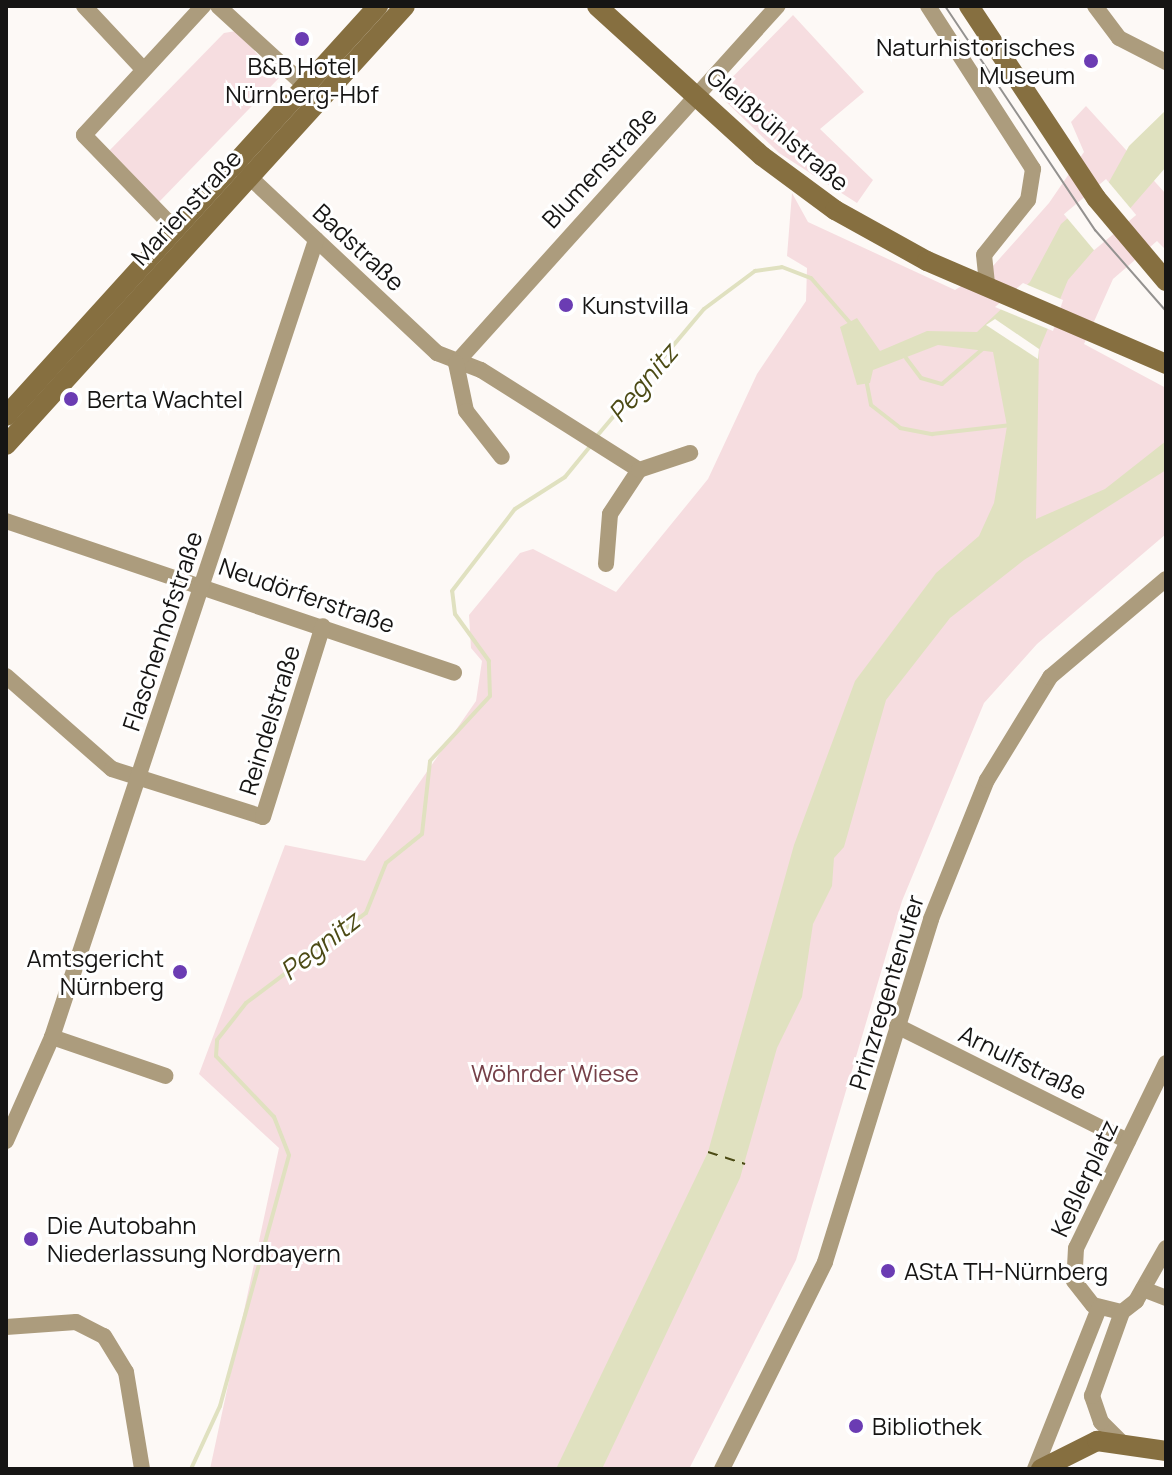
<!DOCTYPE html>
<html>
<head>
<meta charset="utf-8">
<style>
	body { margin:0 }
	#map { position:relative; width:1172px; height:1475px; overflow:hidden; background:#fdf9f6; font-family:Manrope,sans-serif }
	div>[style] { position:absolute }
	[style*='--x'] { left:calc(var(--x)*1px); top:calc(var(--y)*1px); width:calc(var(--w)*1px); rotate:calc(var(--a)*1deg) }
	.green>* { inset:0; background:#f6dde0 }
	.water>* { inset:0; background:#e0e1c0 }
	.pier>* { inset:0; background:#fdf9f6; transform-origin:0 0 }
	.stream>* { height:4px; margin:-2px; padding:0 2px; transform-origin:2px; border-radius:2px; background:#e0e1c0 }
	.ferry>* { height:2px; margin-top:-1px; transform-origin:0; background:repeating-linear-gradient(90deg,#4c4b15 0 10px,transparent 0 18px) }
	.minor>* { height:16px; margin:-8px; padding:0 8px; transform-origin:8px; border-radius:8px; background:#ac9c7d }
	.secondary>* { height:20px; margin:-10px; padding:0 10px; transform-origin:10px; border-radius:10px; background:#866f40 }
	.tram>* { height:2px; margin:-1px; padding:0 1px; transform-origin:1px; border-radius:1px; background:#949290 }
	.dots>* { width:22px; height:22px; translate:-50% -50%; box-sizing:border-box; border:4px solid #fff; border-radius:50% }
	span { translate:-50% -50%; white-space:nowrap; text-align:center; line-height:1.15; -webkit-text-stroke:6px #fff; paint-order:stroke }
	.poi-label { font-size:24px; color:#161514 }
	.right { translate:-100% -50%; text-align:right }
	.left { translate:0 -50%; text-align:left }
	.street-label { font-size:24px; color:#161514 }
	.park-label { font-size:24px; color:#754048 }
	.water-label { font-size:26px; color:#4c4b15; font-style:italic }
	.frame { position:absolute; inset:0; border:8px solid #161514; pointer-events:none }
</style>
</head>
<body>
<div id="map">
	<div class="green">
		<i style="clip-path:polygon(793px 15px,864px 92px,820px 129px,873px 180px,857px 203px,779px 153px,717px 93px)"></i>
		<i style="clip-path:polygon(236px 31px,279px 78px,159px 202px,108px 152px,224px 33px)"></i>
		<i style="clip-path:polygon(1086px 106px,1166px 194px,1166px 250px,1157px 241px,1113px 279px,1084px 344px,1166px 388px,1166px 534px,1037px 644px,984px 703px,902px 901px,796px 1260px,689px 1469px,210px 1469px,279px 1148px,199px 1074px,285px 845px,365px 861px,476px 701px,482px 661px,471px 648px,469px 615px,520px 553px,533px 549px,616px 592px,708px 479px,757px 374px,806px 301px,807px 268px,787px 256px,792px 193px,808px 222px,955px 290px,993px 266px,1049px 203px,1084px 152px,1071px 122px)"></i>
	</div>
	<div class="water">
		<i style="clip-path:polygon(1166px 110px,1166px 167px,1068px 280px,1039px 350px,1036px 519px,1105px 489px,1166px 441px,1166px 470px,1024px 560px,950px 618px,886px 700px,844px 847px,834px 858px,832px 886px,813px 924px,802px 997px,777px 1048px,740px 1178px,602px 1469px,556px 1469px,708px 1152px,794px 845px,855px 681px,936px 573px,979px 536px,994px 503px,1007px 426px,993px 352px,938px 345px,873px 370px,870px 383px,857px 385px,840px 327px,857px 318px,880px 351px,927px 331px,977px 332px,1030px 282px,1061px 224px,1109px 182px,1129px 146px)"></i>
	</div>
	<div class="pier">
		<i style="left:1106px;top:179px;width:47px;height:55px;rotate:50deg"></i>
		<i style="clip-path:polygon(1023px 283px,1063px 300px,1053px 331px,995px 307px)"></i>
		<i style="clip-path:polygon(995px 319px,1039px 349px,1038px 359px,986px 325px)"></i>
	</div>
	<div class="stream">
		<i style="--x:906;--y:358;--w:25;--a:53"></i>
		<i style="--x:921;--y:378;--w:22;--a:16"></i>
		<i style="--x:942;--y:384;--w:57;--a:-40.7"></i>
		<i style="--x:866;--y:379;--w:26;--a:79"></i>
		<i style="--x:871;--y:405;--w:37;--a:38"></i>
		<i style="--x:900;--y:428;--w:33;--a:11"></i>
		<i style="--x:932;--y:434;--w:80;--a:-6.5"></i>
		<i style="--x:597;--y:436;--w:166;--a:-49.9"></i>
		<i style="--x:704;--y:309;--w:64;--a:-36.7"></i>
		<i style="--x:755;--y:271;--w:27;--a:-8"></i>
		<i style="--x:782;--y:267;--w:31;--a:21"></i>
		<i style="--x:811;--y:278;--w:61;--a:49"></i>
		<i style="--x:191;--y:1469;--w:69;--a:-65.3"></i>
		<i style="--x:220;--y:1406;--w:260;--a:-74.6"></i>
		<i style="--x:289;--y:1155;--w:41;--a:-111.5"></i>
		<i style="--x:274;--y:1117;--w:84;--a:-133.6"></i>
		<i style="--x:216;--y:1056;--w:16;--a:-86"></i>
		<i style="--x:217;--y:1040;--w:47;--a:-51.9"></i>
		<i style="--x:246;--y:1003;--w:150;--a:-36.9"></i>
		<i style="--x:366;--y:913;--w:54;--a:-68.2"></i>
		<i style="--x:386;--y:863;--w:46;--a:-38.9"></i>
		<i style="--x:422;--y:834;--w:73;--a:-83.7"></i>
		<i style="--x:430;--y:761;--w:88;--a:-47.3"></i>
		<i style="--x:490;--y:696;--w:35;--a:-92"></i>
		<i style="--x:489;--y:661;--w:58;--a:-125.9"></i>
		<i style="--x:455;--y:614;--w:23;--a:-97"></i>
		<i style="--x:452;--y:591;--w:103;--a:-52.5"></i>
		<i style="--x:515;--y:509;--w:59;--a:-32.6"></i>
		<i style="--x:565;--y:477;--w:43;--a:-50.7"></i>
	</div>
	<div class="ferry">
		<i style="--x:708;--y:1152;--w:39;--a:18"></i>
	</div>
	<div class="minor">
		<i style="--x:84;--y:6;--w:86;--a:46.9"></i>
		<i style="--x:218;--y:6;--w:115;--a:42.5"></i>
		<i style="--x:928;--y:6;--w:194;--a:57.2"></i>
		<i style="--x:1033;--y:169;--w:31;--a:99"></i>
		<i style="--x:1028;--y:200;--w:70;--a:128.7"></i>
		<i style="--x:984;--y:255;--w:31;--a:84"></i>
		<i style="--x:1095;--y:6;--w:40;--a:53"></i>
		<i style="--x:1119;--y:38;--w:53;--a:27.1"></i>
		<i style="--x:241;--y:169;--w:269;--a:43.2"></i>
		<i style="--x:437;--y:353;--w:47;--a:21.1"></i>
		<i style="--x:481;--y:370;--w:187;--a:32.3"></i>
		<i style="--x:173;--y:227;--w:128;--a:-134.1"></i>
		<i style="--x:84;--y:135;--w:176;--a:-47.3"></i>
		<i style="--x:456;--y:363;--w:481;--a:-48"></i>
		<i style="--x:456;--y:363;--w:49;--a:78.2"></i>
		<i style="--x:466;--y:411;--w:58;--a:52"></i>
		<i style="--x:6;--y:521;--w:473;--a:18.7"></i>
		<i style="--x:606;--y:564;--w:50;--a:-85.4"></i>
		<i style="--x:610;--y:514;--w:53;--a:-56.6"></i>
		<i style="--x:639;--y:470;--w:54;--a:-18.4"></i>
		<i style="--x:6;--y:676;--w:141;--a:41.3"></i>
		<i style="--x:112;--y:769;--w:158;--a:17.6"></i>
		<i style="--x:263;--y:817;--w:200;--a:-72.6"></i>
		<i style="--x:897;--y:1026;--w:258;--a:26.5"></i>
		<i style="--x:52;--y:1037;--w:120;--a:18.9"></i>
		<i style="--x:1166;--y:1063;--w:206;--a:115.9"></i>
		<i style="--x:1076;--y:1248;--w:33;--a:93"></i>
		<i style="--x:1074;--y:1281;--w:31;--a:52"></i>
		<i style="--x:1093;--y:1305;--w:30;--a:14"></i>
		<i style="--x:1122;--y:1312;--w:18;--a:-38"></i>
		<i style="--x:1136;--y:1301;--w:61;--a:-60.5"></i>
		<i style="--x:6;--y:1141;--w:114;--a:-66.1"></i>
		<i style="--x:52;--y:1037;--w:840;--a:-71.67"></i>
		<i style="--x:1143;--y:1289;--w:25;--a:21"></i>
		<i style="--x:6;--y:1327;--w:70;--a:-4.1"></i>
		<i style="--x:76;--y:1322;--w:31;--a:27"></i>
		<i style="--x:104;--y:1336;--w:42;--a:58.6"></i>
		<i style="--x:126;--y:1372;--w:98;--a:80.6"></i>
		<i style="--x:1120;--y:1441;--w:27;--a:-135"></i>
		<i style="--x:1101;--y:1422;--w:28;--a:-109"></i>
		<i style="--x:1092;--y:1396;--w:89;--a:-70.3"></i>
		<i style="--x:722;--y:1469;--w:231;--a:-63.5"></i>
		<i style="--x:825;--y:1262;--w:359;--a:-72.8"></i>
		<i style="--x:931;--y:919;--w:150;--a:-68.1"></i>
		<i style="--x:987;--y:780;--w:121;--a:-58.5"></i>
		<i style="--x:1050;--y:677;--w:152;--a:-40.2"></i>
		<i style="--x:1035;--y:1469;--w:173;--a:-68.3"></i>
	</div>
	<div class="secondary">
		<i style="--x:597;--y:6;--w:223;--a:42.3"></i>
		<i style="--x:762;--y:156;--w:91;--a:36.5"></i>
		<i style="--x:835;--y:210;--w:105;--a:29"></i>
		<i style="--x:927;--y:261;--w:260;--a:23.3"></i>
		<i style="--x:969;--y:6;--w:230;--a:56.5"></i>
		<i style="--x:1096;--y:198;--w:109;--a:49.9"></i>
		<i style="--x:6;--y:416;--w:554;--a:-47.78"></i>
		<i style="--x:6;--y:445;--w:593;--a:-47.73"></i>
		<i style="--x:1041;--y:1469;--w:63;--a:-26.6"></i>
		<i style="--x:1097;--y:1441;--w:70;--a:8.2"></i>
	</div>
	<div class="tram">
		<i style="--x:945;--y:6;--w:270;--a:56.2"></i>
		<i style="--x:1095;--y:230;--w:108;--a:48.8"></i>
	</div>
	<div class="dots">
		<i style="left:302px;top:39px;background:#6b3cb3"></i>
		<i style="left:1091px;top:61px;background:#6b3cb3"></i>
		<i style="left:566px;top:305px;background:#6b3cb3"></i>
		<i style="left:71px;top:399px;background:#6b3cb3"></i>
		<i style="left:180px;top:972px;background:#6b3cb3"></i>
		<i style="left:31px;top:1239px;background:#6b3cb3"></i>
		<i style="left:888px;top:1271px;background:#6b3cb3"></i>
		<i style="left:856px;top:1426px;background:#6b3cb3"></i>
	</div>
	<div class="poi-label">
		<span class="right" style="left:1075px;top:61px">Naturhistorisches<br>Museum</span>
		<span style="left:302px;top:80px">B&amp;B Hotel<br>Nürnberg-Hbf</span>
		<span class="left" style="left:582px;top:305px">Kunstvilla</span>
		<span class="left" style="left:87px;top:399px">Berta Wachtel</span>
		<span class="right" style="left:164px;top:972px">Amtsgericht<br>Nürnberg</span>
		<span class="left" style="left:47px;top:1239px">Die Autobahn<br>Niederlassung Nordbayern</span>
		<span class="left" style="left:904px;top:1271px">AStA TH-Nürnberg</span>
		<span class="left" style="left:872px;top:1426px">Bibliothek</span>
	</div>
	<div class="street-label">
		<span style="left:778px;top:129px;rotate:40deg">Gleißbühlstraße</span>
		<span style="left:599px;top:167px;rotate:-47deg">Blumenstraße</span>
		<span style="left:186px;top:207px;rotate:-47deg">Marienstraße</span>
		<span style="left:359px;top:247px;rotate:43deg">Badstraße</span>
		<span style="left:307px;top:595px;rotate:19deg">Neudörferstraße</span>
		<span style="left:162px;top:631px;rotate:-72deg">Flaschenhofstraße</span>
		<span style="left:269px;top:720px;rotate:-73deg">Reindelstraße</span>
		<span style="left:886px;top:992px;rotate:-73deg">Prinzregentenufer</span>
		<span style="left:1023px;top:1062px;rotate:26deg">Arnulfstraße</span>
		<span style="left:1084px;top:1178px;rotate:-65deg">Keßlerplatz</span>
	</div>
	<div class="park-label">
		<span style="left:555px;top:1073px">Wöhrder Wiese</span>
	</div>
	<div class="water-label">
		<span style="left:643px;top:383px;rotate:-50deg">Pegnitz</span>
		<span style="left:320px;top:946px;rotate:-38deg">Pegnitz</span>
	</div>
	<div class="frame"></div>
</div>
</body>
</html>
